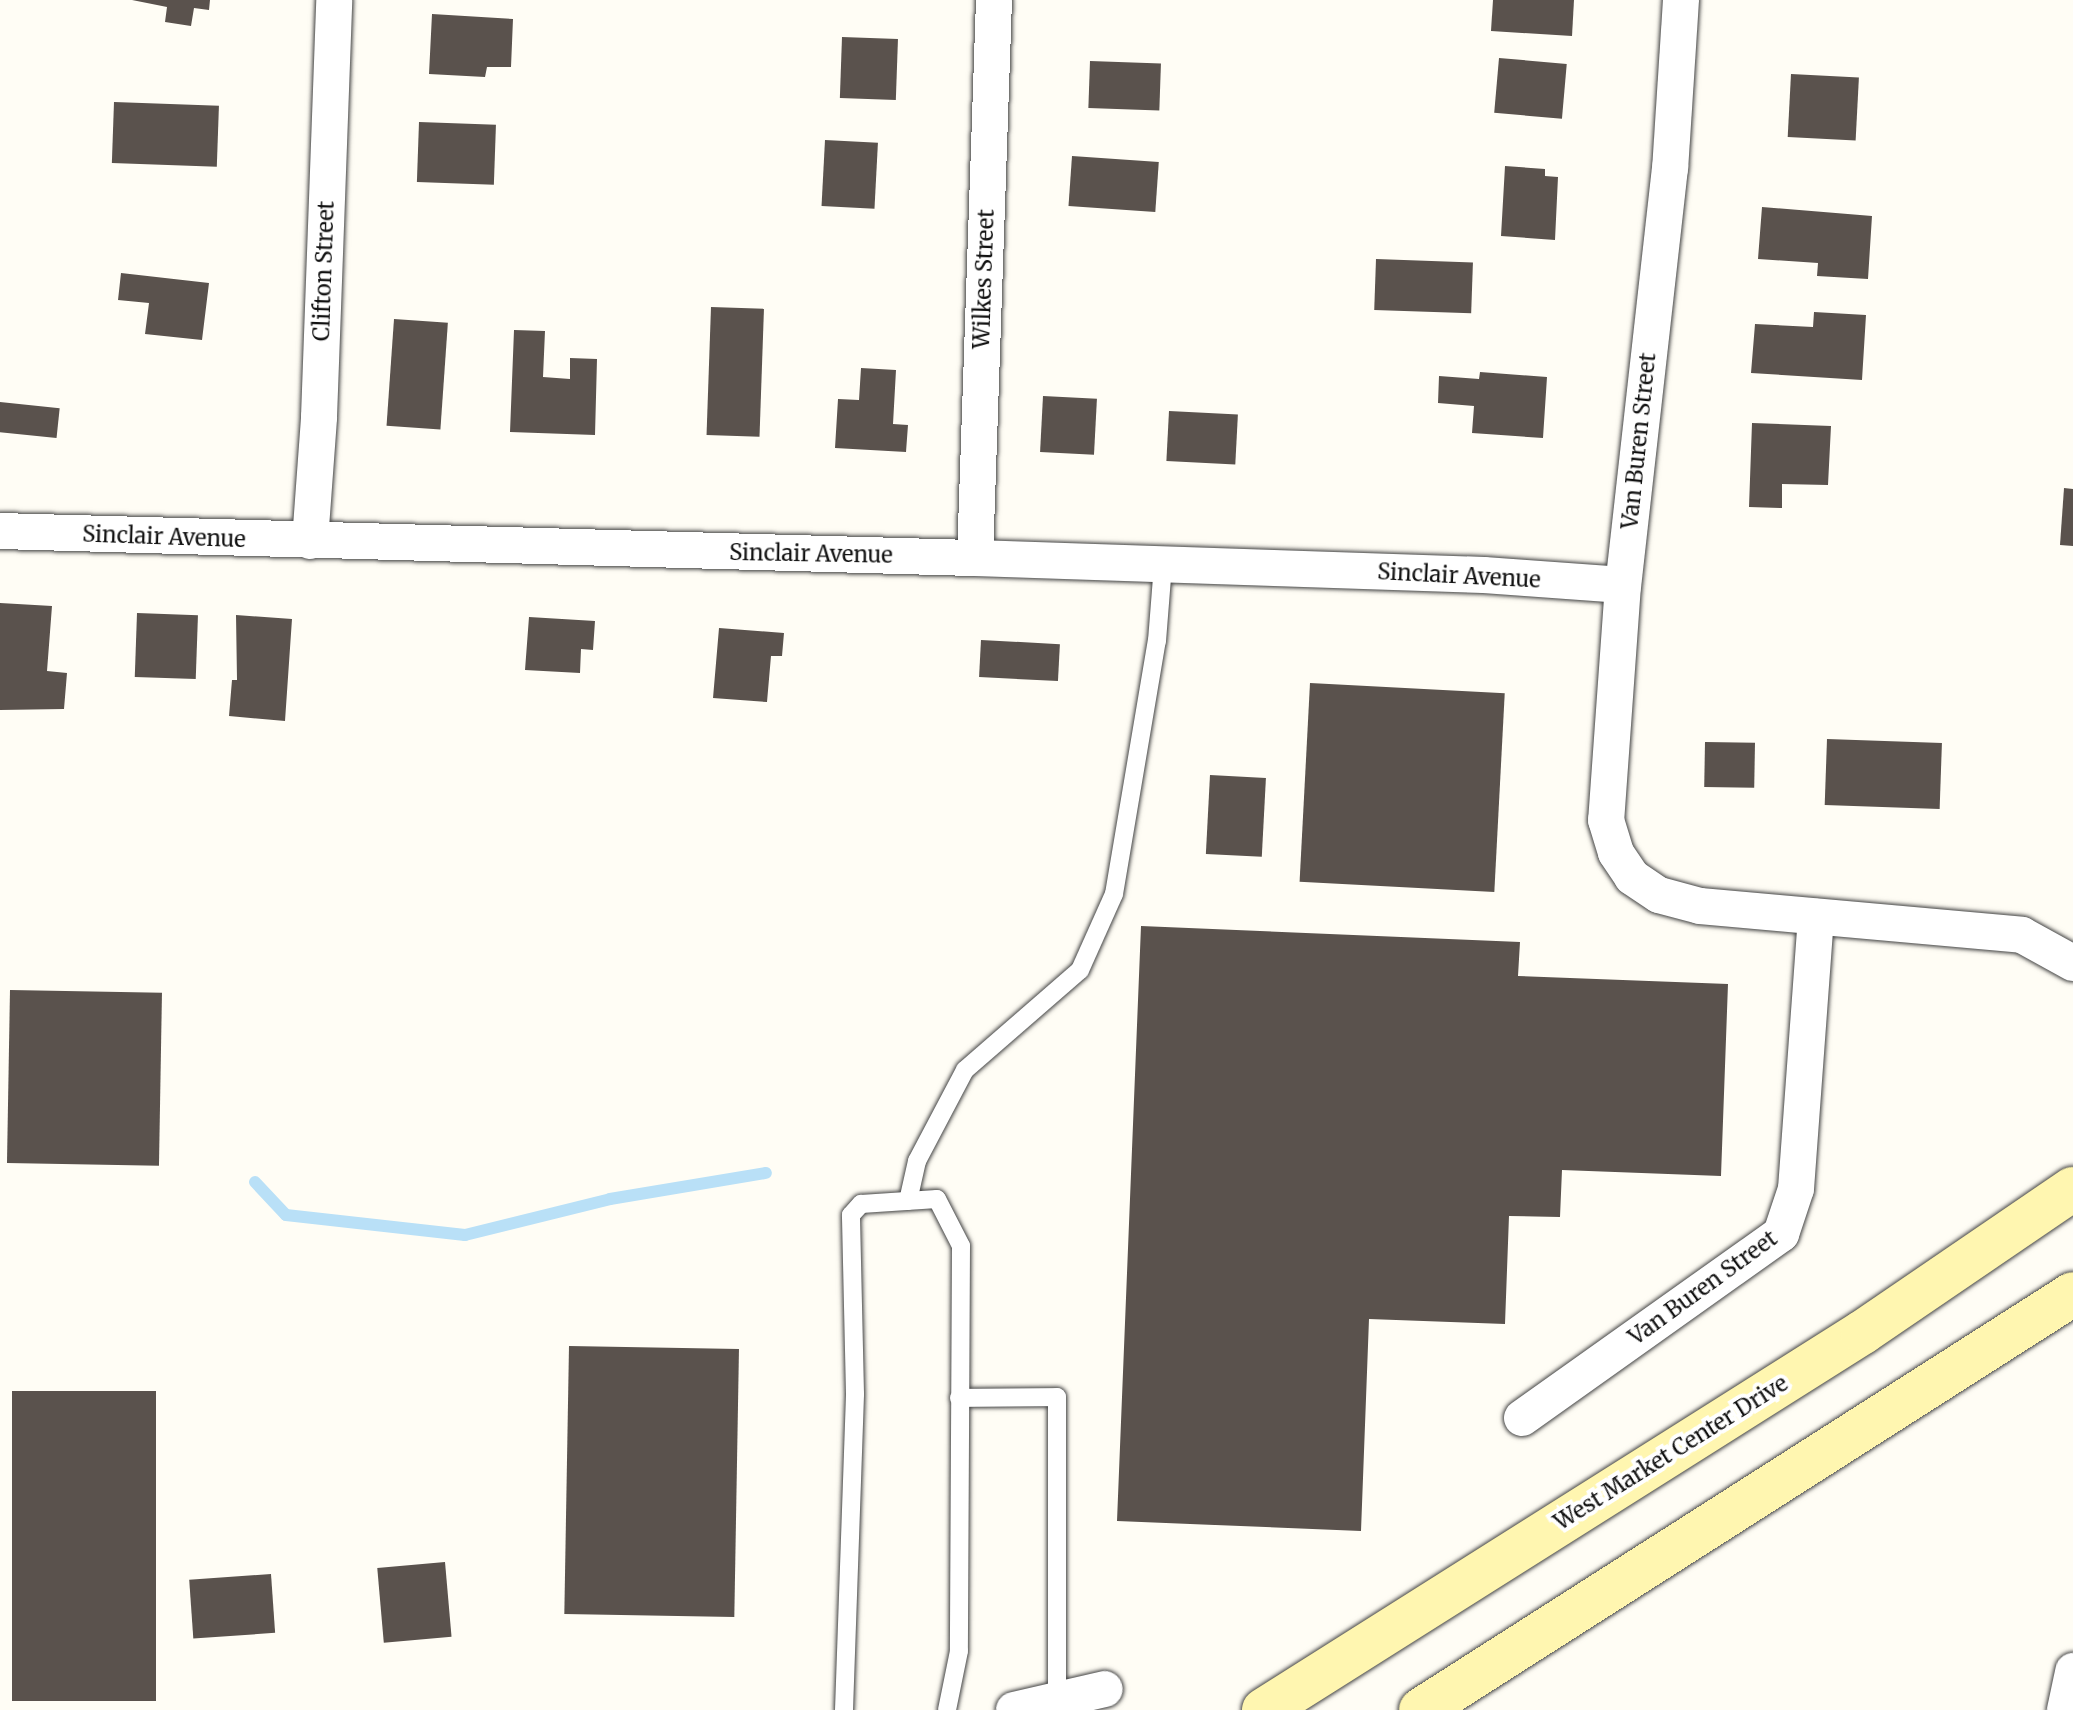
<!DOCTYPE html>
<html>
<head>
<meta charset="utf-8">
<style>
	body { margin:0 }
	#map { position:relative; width:2073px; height:1710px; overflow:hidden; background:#fffdf5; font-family:Merriweather,serif }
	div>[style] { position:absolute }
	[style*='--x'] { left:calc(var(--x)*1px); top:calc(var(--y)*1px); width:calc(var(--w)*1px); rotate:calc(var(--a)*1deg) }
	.stream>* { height:12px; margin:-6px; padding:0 6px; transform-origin:6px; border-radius:6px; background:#b9e0f7 }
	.building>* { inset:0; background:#5a524d; transform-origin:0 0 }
	.roads { filter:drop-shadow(0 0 2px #444) drop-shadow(0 0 2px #444) }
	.service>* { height:18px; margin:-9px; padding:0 9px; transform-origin:9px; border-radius:9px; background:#fff }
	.minor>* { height:36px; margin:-18px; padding:0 18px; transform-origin:18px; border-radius:18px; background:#fff }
	.secondary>* { height:44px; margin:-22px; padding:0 22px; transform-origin:22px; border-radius:22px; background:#fff6b0 }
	span { translate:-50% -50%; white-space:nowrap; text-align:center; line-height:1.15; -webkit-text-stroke:8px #fff; paint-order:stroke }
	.street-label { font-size:22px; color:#111 }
</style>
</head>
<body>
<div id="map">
	<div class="stream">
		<i style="--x:255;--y:1182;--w:45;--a:46.8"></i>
		<i style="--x:286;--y:1215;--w:180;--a:6.4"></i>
		<i style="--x:465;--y:1235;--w:149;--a:-13.9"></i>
		<i style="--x:610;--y:1199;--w:158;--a:-9.5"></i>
	</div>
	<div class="building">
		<i style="clip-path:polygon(132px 0,210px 0,209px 10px,194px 8px,191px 26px,165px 22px,167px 7px)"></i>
		<i style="clip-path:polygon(1493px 0,1574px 0,1572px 36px,1491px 31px)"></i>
		<i style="clip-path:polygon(432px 14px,513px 19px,511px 67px,487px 67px,485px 77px,429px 74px)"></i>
		<i style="left:842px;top:37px;width:56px;height:61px;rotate:2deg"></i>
		<i style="left:1499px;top:58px;width:68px;height:55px;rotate:5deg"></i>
		<i style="left:1090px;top:61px;width:71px;height:47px;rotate:2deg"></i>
		<i style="left:1791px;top:74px;width:68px;height:63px;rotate:3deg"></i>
		<i style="left:114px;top:102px;width:105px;height:61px;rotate:2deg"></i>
		<i style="left:419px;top:122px;width:77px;height:60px;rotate:2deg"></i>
		<i style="left:825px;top:140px;width:53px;height:66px;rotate:3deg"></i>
		<i style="left:1072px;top:156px;width:87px;height:50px;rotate:4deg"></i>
		<i style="clip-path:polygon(1505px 166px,1545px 169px,1545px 176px,1558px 177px,1555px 240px,1501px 236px)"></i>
		<i style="clip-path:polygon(1762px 207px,1872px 216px,1868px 279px,1817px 276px,1818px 263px,1758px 259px)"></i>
		<i style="left:1376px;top:259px;width:97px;height:51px;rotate:2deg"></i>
		<i style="clip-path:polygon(121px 273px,209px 283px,202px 340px,145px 334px,149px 303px,118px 300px)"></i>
		<i style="left:711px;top:307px;width:53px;height:128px;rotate:2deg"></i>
		<i style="clip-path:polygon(1814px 312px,1866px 315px,1862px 380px,1751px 373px,1755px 324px,1813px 327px)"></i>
		<i style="left:394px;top:319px;width:54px;height:107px;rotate:4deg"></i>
		<i style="clip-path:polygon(514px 330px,545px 331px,543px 377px,570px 379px,570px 358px,597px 359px,595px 435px,510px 432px)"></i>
		<i style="clip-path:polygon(861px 368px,896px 370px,893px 424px,908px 425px,906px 452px,835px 448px,838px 399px,859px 400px)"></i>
		<i style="clip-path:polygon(1480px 372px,1547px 377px,1543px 438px,1472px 433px,1474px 406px,1438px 403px,1439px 376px,1479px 379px)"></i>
		<i style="left:1043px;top:396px;width:54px;height:56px;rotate:3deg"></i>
		<i style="left:0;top:402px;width:60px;height:30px;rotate:6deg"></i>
		<i style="left:1169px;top:411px;width:69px;height:50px;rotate:3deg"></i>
		<i style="clip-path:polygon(1752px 423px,1831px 426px,1828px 485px,1782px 484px,1782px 508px,1749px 507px)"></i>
		<i style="clip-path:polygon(2064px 488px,2073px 489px,2073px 546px,2060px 545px)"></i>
		<i style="clip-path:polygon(0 603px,52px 606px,47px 671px,67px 673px,64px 709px,0 710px)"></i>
		<i style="left:137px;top:613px;width:61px;height:64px;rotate:2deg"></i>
		<i style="clip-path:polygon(236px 615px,292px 619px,285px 721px,229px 716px,232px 680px,237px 680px)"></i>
		<i style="clip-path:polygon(529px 617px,595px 621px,593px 650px,581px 649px,580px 673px,525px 670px)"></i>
		<i style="clip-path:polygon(719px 628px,784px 633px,782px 656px,771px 656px,767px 702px,713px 698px)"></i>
		<i style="left:981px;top:640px;width:79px;height:37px;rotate:3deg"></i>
		<i style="left:1310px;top:683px;width:195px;height:199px;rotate:3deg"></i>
		<i style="left:1827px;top:739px;width:115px;height:66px;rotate:2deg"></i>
		<i style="left:1705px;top:742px;width:50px;height:45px;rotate:1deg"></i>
		<i style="left:1210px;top:775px;width:56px;height:79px;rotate:3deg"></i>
		<i style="clip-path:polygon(1141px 926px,1520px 942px,1518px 976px,1728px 984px,1721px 1176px,1562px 1170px,1560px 1217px,1509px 1216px,1505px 1324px,1369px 1319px,1361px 1531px,1117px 1521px)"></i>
		<i style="left:10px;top:990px;width:152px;height:173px;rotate:1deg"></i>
		<i style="left:569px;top:1346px;width:170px;height:268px;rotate:1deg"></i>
		<i style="left:12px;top:1391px;width:144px;height:310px"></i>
		<i style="left:445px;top:1562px;width:75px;height:68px;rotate:85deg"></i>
		<i style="left:271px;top:1574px;width:59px;height:82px;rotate:86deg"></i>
	</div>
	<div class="roads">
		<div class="service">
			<i style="--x:908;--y:1201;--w:41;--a:-77.3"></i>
			<i style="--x:917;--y:1161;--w:103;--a:-62.2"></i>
			<i style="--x:965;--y:1070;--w:152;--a:-41"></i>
			<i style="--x:1080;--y:970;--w:83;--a:-65.9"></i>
			<i style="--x:1114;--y:894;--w:257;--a:-80.4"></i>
			<i style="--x:1157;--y:641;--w:77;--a:-85.5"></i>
			<i style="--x:959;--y:1398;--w:98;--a:-0.6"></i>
			<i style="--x:1057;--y:1397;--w:303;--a:90"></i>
			<i style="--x:844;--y:1710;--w:316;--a:-88"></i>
			<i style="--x:855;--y:1394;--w:179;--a:-91.3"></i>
			<i style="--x:851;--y:1215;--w:15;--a:-48"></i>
			<i style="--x:861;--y:1204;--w:76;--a:-3.8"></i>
			<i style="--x:937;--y:1199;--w:53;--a:62.9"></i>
			<i style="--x:961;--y:1246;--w:405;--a:90.3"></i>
			<i style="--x:959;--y:1651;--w:60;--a:101.5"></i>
		</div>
		<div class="minor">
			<i style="--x:1681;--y:0;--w:168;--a:93.7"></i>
			<i style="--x:1670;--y:168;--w:420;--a:96.4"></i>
			<i style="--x:1623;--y:585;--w:236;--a:94.1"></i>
			<i style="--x:1606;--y:820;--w:34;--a:73"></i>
			<i style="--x:1616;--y:853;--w:29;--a:56"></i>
			<i style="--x:1632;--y:877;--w:32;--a:34"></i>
			<i style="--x:1659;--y:895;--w:42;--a:15"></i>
			<i style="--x:1700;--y:906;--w:323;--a:5.1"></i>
			<i style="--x:2022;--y:935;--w:58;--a:28.8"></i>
			<i style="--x:0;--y:531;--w:975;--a:1.59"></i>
			<i style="--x:975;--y:558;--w:509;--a:1.91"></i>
			<i style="--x:1484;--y:575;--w:139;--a:4.1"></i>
			<i style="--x:310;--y:541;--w:124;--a:-85.8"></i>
			<i style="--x:319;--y:417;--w:417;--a:-87.9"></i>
			<i style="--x:975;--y:558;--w:558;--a:-88.05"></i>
			<i style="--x:1522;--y:1418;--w:318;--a:-35.4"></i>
			<i style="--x:1781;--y:1234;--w:47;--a:-71.6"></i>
			<i style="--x:1796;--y:1189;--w:273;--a:-85.8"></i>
			<i style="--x:1014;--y:1710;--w:93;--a:-13"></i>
			<i style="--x:2065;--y:1710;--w:40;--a:-78"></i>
		</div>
		<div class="secondary">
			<i style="--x:1264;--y:1710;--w:708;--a:-32.25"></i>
			<i style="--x:1863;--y:1332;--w:254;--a:-34.3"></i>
			<i style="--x:1421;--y:1710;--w:773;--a:-32.54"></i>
		</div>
	</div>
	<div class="street-label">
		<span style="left:324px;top:271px;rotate:-88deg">Clifton Street</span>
		<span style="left:984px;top:279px;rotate:-88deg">Wilkes Street</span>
		<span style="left:1639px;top:441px;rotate:-84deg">Van Buren Street</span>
		<span style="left:164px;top:537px;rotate:2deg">Sinclair Avenue</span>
		<span style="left:811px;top:554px;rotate:1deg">Sinclair Avenue</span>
		<span style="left:1459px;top:576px;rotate:3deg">Sinclair Avenue</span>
		<span style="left:1703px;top:1288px;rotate:-36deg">Van Buren Street</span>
		<span style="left:1671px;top:1453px;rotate:-32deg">West Market Center Drive</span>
	</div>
</div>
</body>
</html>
